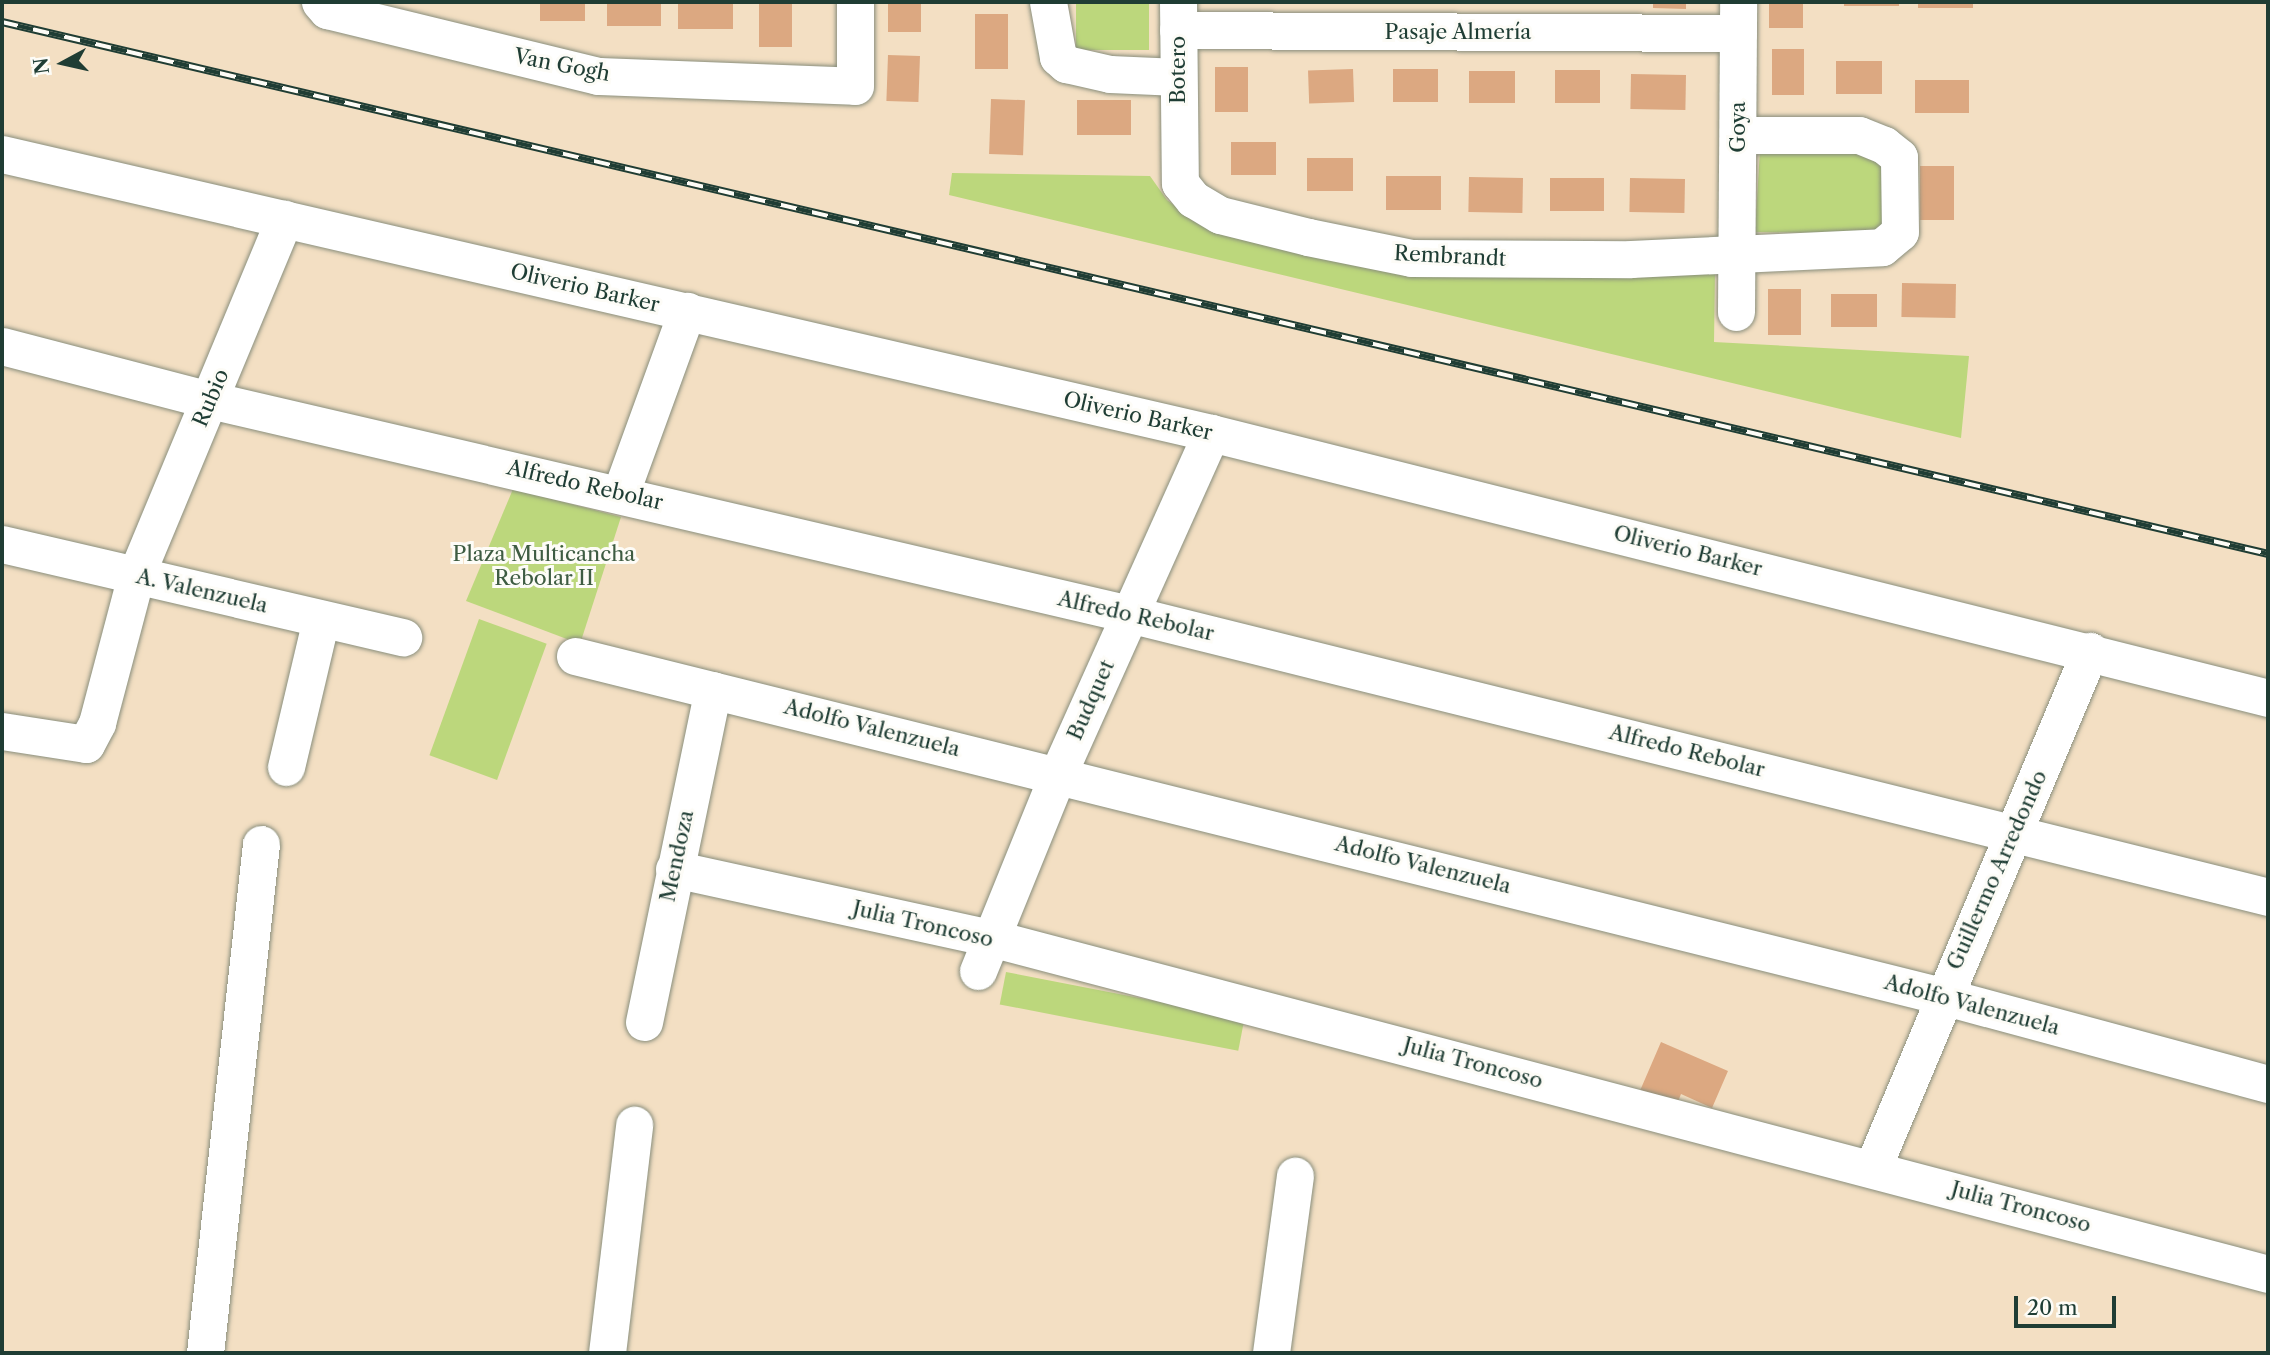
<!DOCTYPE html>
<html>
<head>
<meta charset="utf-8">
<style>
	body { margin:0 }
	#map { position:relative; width:2270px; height:1355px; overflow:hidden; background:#f3dfc3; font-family:"Libre Caslon Text",serif }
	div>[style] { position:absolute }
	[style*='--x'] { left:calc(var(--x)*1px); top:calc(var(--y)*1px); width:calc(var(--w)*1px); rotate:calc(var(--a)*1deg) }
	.green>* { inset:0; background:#bcd77c; transform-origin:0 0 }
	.building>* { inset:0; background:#dca881; transform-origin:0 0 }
	.roads { filter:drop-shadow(0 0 2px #898e7c) drop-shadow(0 0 2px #898e7c) }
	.minor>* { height:37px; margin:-18.5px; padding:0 18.5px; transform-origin:18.5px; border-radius:18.5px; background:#fff }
	.rail>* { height:8px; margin-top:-4px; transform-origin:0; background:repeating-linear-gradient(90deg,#fdfcf7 0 16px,#1f3d34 0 32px); box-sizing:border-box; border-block:2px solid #1f3d34 }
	span { translate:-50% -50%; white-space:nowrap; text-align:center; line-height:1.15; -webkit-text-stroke:6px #fdfcf7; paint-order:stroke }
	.street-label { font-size:21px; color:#1f3d34 }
	.park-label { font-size:21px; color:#3e5c42 }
	.frame { position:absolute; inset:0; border:4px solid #1f3d34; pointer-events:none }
	.north { position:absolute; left:28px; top:28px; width:70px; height:70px; -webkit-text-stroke:5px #fdfcf7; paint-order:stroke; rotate:262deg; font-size:19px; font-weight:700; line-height:28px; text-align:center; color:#1f3d34 }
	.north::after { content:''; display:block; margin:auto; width:24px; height:32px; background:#1f3d34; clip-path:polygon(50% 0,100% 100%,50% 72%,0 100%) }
	.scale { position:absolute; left:2014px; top:1296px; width:102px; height:32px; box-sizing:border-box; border:4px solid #1f3d34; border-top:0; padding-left:9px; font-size:21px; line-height:24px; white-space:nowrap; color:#1f3d34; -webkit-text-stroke:5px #fdfcf7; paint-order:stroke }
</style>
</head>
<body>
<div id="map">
	<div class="green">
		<i style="left:1076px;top:2px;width:73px;height:48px"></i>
		<i style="clip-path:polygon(1760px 150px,1865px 152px,1888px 170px,1887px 215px,1878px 234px,1755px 232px)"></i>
		<i style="clip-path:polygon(952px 173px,1150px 176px,1167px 200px,1202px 226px,1418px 272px,1715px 273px,1714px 342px,1969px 356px,1961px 438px,949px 195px)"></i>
		<i style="clip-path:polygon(513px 489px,621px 517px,580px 644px,466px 601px)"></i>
		<i style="left:479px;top:619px;width:72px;height:145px;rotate:20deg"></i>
		<i style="left:1006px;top:972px;width:243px;height:33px;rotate:11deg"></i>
	</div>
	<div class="building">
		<i style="left:540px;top:2px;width:45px;height:19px"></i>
		<i style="left:607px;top:2px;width:54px;height:24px"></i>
		<i style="left:678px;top:2px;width:55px;height:27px"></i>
		<i style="left:759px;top:2px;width:33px;height:45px"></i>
		<i style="left:888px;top:2px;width:33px;height:30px"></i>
		<i style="clip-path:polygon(1653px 2px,1686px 2px,1686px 9px,1653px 8px)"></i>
		<i style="left:1769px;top:2px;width:34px;height:26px"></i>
		<i style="left:1844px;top:2px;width:55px;height:4px"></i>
		<i style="left:1918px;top:2px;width:55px;height:6px"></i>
		<i style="left:975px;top:14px;width:33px;height:55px"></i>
		<i style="left:1772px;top:49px;width:32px;height:46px"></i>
		<i style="left:888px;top:55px;width:32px;height:46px;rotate:2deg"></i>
		<i style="left:1836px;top:61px;width:46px;height:33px"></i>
		<i style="left:1215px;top:67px;width:33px;height:45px"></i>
		<i style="left:1353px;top:69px;width:33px;height:45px;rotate:88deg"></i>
		<i style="left:1393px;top:69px;width:45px;height:33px"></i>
		<i style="left:1555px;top:70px;width:45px;height:33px"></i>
		<i style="left:1469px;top:71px;width:46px;height:32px"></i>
		<i style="left:1631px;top:74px;width:55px;height:35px;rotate:1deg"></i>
		<i style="left:1915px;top:80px;width:54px;height:33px"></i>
		<i style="left:991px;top:99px;width:34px;height:55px;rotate:2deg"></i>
		<i style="left:1077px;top:100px;width:54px;height:35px"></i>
		<i style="left:1231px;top:142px;width:45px;height:33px"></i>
		<i style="left:1307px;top:158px;width:46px;height:33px"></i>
		<i style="left:1920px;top:166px;width:34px;height:54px"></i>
		<i style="left:1386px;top:176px;width:55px;height:34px"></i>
		<i style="left:1469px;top:177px;width:54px;height:35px;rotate:1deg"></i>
		<i style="left:1550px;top:178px;width:54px;height:33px"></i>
		<i style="left:1630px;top:178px;width:55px;height:34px;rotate:1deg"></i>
		<i style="left:1902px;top:283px;width:54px;height:34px;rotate:1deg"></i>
		<i style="left:1768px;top:289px;width:33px;height:46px"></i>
		<i style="left:1831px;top:294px;width:46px;height:33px"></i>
		<i style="clip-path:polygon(1661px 1042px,1728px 1071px,1712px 1108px,1681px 1094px,1675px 1109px,1639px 1093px)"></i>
	</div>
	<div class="roads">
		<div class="minor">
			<i style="--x:320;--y:2;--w:11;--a:49"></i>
			<i style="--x:327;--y:10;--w:279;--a:13.7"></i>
			<i style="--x:598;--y:76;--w:257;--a:2.2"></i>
			<i style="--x:855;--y:86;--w:84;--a:-90"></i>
			<i style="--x:1048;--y:2;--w:56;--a:79.7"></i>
			<i style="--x:1058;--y:57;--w:11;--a:41"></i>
			<i style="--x:1066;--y:64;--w:45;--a:12.8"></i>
			<i style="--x:1110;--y:74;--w:68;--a:2.5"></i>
			<i style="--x:1178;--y:2;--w:181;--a:89.4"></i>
			<i style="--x:1180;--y:183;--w:21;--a:51"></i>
			<i style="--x:1193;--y:199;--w:31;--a:31"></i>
			<i style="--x:1220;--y:215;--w:91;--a:14"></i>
			<i style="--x:1308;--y:237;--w:105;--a:11.5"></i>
			<i style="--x:1411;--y:258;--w:220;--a:0.3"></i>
			<i style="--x:1631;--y:259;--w:251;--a:-2.7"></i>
			<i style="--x:1882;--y:247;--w:23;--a:-40"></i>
			<i style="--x:1900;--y:232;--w:75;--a:-90.8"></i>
			<i style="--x:1899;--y:157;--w:19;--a:-141"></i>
			<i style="--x:1884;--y:145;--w:27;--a:-158"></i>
			<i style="--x:1859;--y:135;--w:121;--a:180"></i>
			<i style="--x:1178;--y:30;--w:560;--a:0.31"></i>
			<i style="--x:2;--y:154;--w:1241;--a:12.99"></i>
			<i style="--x:1211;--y:433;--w:1090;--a:14.07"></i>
			<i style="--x:1736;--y:312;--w:310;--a:-89.6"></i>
			<i style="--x:2;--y:346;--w:215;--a:14.6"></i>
			<i style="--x:210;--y:400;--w:944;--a:13.11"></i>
			<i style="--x:1129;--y:614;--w:1174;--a:13.95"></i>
			<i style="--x:621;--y:492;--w:193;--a:-70"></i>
			<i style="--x:2;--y:544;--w:412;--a:13.1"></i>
			<i style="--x:575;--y:656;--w:1409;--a:13.97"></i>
			<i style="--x:1942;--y:996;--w:338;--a:15.1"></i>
			<i style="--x:2;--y:731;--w:85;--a:8.8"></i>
			<i style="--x:86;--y:744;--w:24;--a:-62"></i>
			<i style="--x:97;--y:723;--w:153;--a:-75.2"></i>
			<i style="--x:136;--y:575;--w:386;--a:-67.4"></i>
			<i style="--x:286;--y:767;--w:152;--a:-76.7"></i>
			<i style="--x:674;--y:869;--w:324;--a:12.3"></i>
			<i style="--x:991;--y:938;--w:1320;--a:14.74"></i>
			<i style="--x:978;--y:971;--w:213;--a:-67.9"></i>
			<i style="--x:1058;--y:774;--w:374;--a:-65.8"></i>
			<i style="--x:644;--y:1022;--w:339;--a:-78.3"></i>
			<i style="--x:1873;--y:1167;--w:560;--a:-67.19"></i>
			<i style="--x:205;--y:1353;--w:512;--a:-83.72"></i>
			<i style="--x:607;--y:1353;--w:230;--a:-83.2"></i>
			<i style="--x:1271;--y:1353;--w:179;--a:-82.3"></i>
		</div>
	</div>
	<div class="rail">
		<i style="--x:2;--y:22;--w:2328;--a:13.21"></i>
	</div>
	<div class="street-label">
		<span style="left:1458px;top:32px">Pasaje Almería</span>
		<span style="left:562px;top:65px;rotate:11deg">Van Gogh</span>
		<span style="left:1178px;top:70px;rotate:-90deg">Botero</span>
		<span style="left:1738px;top:127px;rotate:-90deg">Goya</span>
		<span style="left:1450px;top:256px;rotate:3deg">Rembrandt</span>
		<span style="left:585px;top:288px;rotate:13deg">Oliverio Barker</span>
		<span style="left:211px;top:398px;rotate:-67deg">Rubio</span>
		<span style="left:1138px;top:416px;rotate:13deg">Oliverio Barker</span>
		<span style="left:585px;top:485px;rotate:13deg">Alfredo Rebolar</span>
		<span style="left:1688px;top:551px;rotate:14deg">Oliverio Barker</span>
		<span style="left:202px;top:591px;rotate:13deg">A. Valenzuela</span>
		<span style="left:1136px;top:616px;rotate:13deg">Alfredo Rebolar</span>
		<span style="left:1091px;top:700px;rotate:-66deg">Budquet</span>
		<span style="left:872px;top:728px;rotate:14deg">Adolfo Valenzuela</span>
		<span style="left:1687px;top:751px;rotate:14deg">Alfredo Rebolar</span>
		<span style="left:677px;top:856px;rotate:-78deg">Mendoza</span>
		<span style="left:1423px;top:865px;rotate:14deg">Adolfo Valenzuela</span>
		<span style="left:1997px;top:870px;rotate:-66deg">Guillermo Arredondo</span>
		<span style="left:923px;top:924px;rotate:13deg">Julia Troncoso</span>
		<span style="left:1972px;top:1005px;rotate:15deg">Adolfo Valenzuela</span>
		<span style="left:1473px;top:1063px;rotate:15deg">Julia Troncoso</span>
		<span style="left:2021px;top:1207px;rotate:15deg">Julia Troncoso</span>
	</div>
	<div class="park-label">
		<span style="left:544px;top:566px">Plaza Multicancha<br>Rebolar II</span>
	</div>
	<div class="frame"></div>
	<div class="north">N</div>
	<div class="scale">20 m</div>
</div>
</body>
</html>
